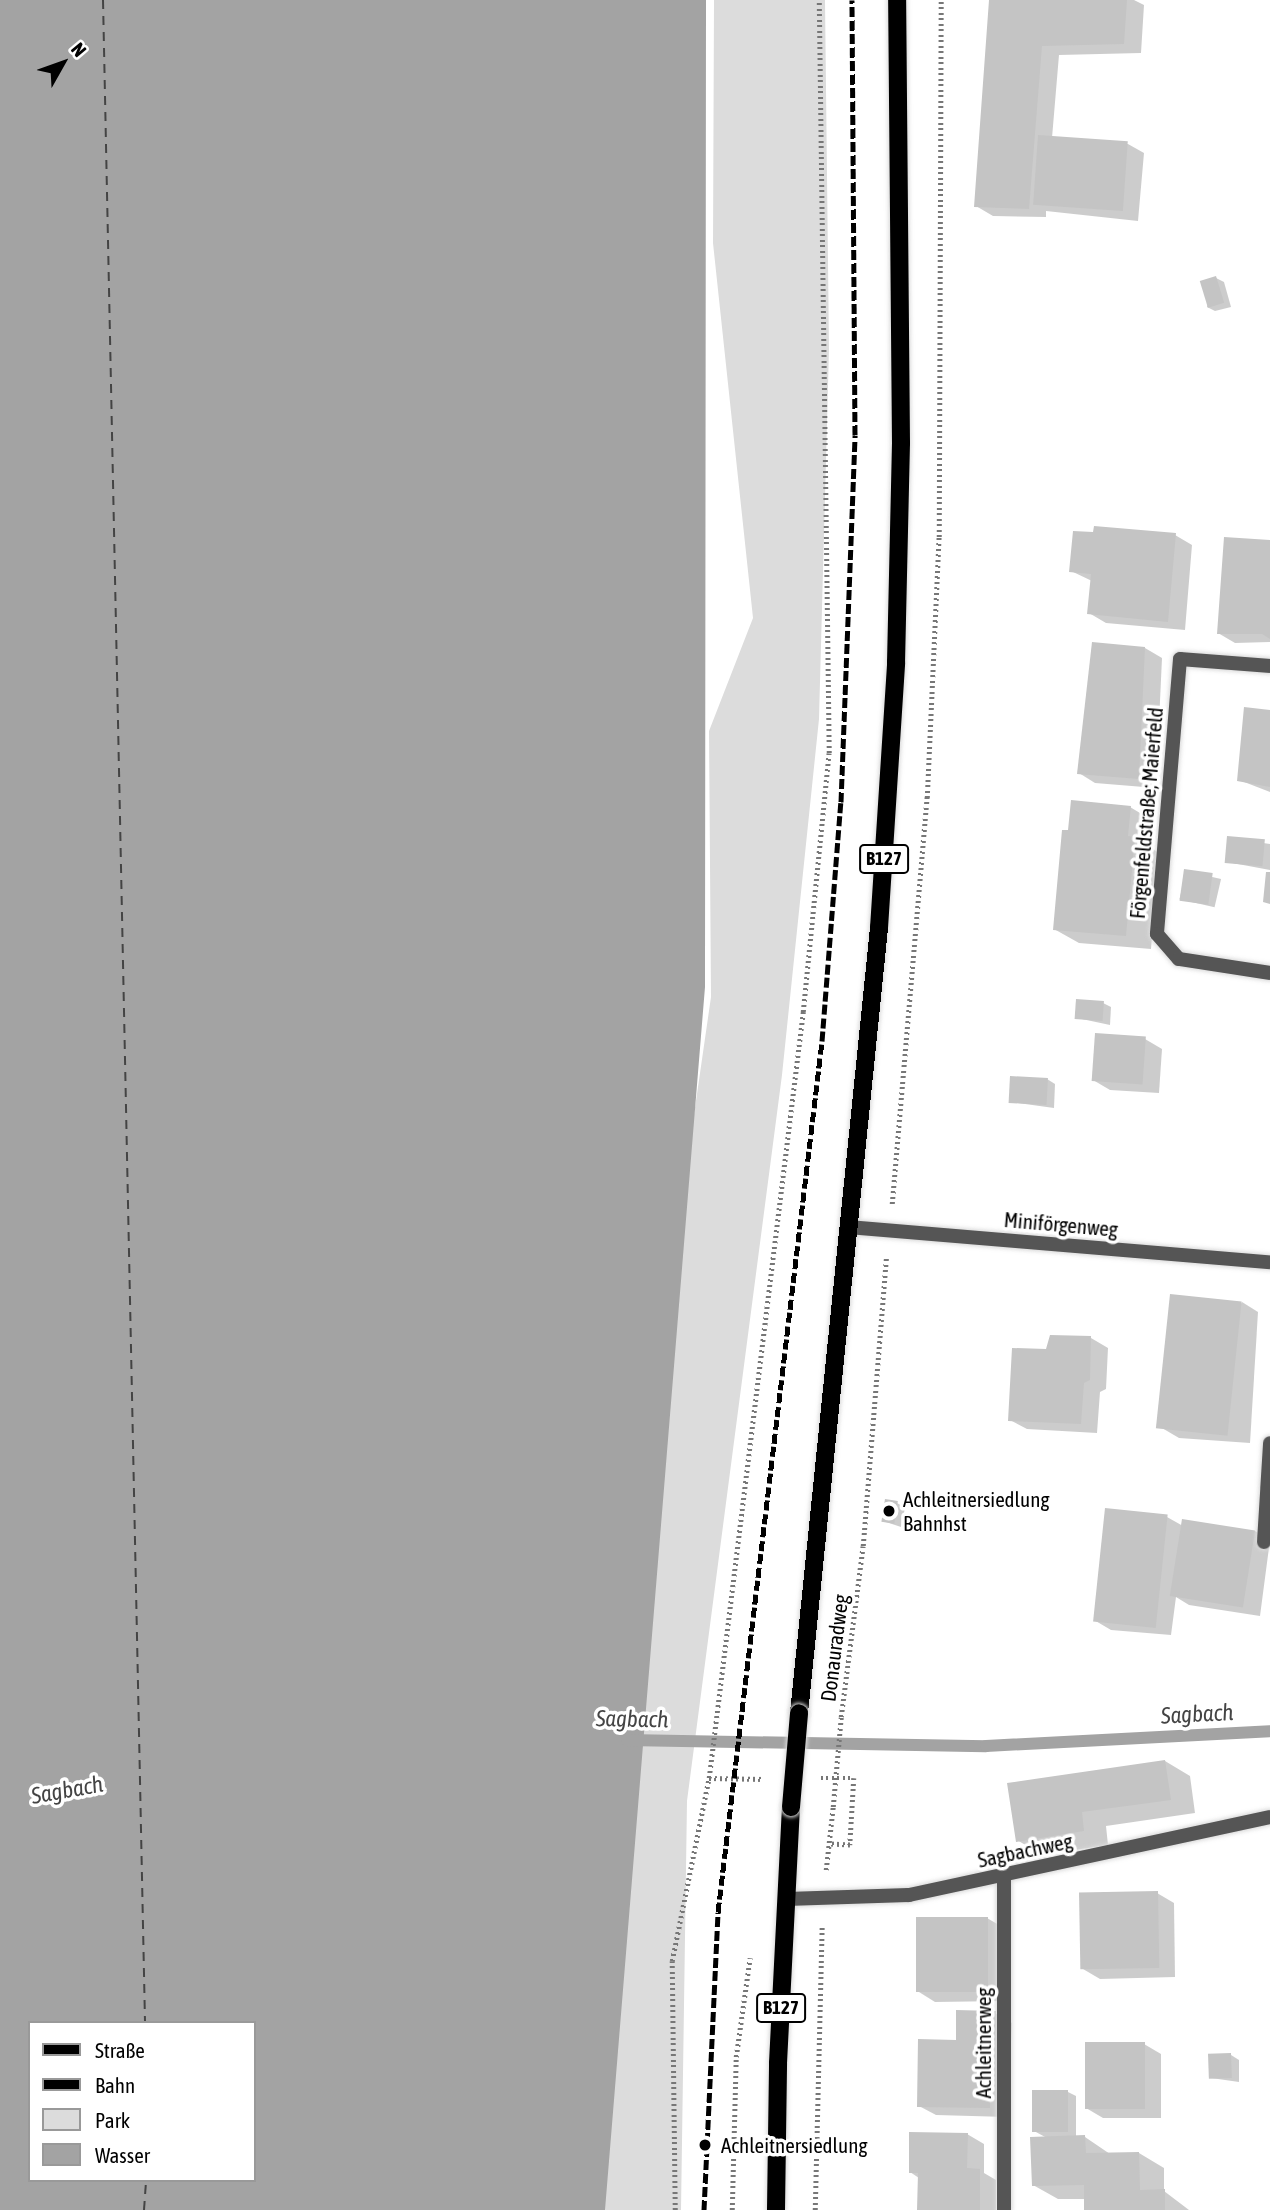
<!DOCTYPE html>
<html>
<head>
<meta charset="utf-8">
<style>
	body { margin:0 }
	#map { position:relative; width:1270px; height:2210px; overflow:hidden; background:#fff; font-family:"Asap Condensed",sans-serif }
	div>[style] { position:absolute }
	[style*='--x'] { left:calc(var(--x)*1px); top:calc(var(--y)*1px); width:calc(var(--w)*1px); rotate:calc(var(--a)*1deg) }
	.green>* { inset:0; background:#dcdcdc }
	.water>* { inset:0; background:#a3a3a3 }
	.shadow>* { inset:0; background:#0003; transform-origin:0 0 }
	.stream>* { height:12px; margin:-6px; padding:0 6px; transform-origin:6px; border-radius:6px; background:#a3a3a3 }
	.ferry>* { height:2px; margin-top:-1px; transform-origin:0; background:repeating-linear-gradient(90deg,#444 0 9px,transparent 0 16px) }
	.building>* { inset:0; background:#c4c4c4; transform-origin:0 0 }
	.path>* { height:4.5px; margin-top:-2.25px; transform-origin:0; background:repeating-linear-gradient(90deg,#777 0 2px,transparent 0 5.5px) }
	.roads { filter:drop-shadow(0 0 2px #dbdbdb) drop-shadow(0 0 2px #dbdbdb) }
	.street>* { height:14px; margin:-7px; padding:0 7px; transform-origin:7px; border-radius:7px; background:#555 }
	.primary>* { height:18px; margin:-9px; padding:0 9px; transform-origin:9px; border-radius:9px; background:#000 }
	.rail>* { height:5px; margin-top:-2.5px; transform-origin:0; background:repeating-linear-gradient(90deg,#000 0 10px,transparent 0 13.5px) }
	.path-bridge>* { height:4.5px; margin-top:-2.25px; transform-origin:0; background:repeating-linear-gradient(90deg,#777 0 2px,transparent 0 5.5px) }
	.bridges { filter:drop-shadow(0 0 2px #dbdbdb) drop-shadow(0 0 2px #dbdbdb) }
	.primary-bridge>* { height:18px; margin:-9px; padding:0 9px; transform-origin:9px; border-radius:9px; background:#000 }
	.dots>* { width:19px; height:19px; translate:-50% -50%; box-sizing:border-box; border:4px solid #fff; border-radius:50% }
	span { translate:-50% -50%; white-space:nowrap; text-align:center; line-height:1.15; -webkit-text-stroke:7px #fff; paint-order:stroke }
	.shield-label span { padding:2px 5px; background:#fff; border:2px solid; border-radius:5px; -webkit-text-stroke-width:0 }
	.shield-label { font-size:19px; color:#000; font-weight:700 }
	.street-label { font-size:21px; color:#000 }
	.poi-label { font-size:21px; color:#000 }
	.left { translate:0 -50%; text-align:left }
	.water-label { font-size:23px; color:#444; font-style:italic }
	.legend { position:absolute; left:28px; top:2021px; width:228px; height:161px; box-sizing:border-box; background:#fff; border:2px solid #999; margin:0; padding:9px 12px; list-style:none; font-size:21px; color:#000 }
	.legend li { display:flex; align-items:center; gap:14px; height:35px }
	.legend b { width:35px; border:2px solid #999 }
	.north { position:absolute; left:28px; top:28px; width:70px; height:70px; -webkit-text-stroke:5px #fff; paint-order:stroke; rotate:50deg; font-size:19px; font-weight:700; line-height:28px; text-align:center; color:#000 }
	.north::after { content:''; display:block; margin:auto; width:24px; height:32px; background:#000; clip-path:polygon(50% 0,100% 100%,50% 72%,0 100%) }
</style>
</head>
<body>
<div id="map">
	<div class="green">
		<i style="clip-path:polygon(714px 0,825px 0,829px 349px,819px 719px,782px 1075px,687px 1801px,681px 2210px,583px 2210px,646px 1447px,711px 997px,709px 731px,753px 618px,713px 243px)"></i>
	</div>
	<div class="water">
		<i style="clip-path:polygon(evenodd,0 0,706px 0,705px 987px,605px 2210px,0 2210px,0 0,30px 2023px,254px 2023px,254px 2180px,30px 2180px,30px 2023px)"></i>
	</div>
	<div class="shadow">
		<i style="clip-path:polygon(991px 0,1134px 0,1144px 5px,1141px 53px,1059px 55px,1052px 138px,1128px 144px,1144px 153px,1138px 221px,1046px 211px,1046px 217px,993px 216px,976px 206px)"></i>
		<i style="clip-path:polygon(1216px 278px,1224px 282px,1231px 307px,1215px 311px,1207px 307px)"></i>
		<i style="clip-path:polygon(1175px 535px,1192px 545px,1185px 630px,1106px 623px,1089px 613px,1092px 581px,1071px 571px)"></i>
		<i style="clip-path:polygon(1270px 542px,1270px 642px,1235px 643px,1218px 633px)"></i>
		<i style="clip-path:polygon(1145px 648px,1162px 658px,1156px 788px,1095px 783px,1079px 773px)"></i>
		<i style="clip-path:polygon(1270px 711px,1270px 792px,1239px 780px)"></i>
		<i style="clip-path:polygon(1130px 807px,1155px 822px,1153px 849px,1159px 853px,1151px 949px,1079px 943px,1054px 929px,1069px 832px)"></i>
		<i style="clip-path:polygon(1229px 838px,1270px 844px,1270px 870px,1227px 862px)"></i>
		<i style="left:1186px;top:871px;width:36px;height:29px;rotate:13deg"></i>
		<i style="clip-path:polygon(1103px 1003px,1111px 1007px,1110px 1025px,1077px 1018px)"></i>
		<i style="clip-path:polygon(1145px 1039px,1162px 1049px,1159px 1093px,1110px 1090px,1093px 1080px)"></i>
		<i style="clip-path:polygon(1047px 1079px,1055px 1084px,1054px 1108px,1010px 1102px)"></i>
		<i style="clip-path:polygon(1242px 1302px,1258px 1312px,1250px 1443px,1179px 1438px,1162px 1428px)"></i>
		<i style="clip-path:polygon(1091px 1338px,1108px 1348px,1106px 1389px,1100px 1392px,1097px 1433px,1027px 1429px,1010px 1420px,1048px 1351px)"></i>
		<i style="clip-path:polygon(897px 1503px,905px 1508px,901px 1527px,883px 1521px)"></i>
		<i style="clip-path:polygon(1167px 1517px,1183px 1526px,1255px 1531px,1270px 1540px,1260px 1616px,1189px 1605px,1176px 1597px,1171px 1635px,1111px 1630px,1094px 1620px)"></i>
		<i style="clip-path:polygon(1165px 1761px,1190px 1776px,1195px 1813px,1106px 1826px,1108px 1845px,1042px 1855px,1017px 1840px)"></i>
		<i style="clip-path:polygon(1157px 1893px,1174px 1903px,1175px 1977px,1100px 1979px,1083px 1969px)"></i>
		<i style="clip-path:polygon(987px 1918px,1004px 1928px,1005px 2001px,935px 2002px,919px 1992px)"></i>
		<i style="clip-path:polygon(995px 2013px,1012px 2023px,1007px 2117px,936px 2115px,919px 2106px,957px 2041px)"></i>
		<i style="clip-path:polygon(1144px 2044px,1161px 2054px,1161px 2118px,1103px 2118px,1086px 2108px)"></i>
		<i style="clip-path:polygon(1231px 2055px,1239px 2060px,1239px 2082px,1211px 2078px)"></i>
		<i style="clip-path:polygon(1034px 2092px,1068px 2092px,1076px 2096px,1076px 2138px,1085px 2137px,1110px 2154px,1139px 2153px,1164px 2168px,1164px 2191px,1189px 2210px,1086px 2210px,1086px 2199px,1058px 2199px,1033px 2185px,1047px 2138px,1034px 2131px)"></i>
		<i style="clip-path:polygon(967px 2134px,984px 2144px,984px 2173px,996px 2180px,996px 2210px,919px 2210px,919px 2178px,910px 2172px)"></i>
	</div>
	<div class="stream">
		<i style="--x:627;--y:1740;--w:359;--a:1"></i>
		<i style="--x:986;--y:1746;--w:284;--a:-3"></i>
	</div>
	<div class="ferry">
		<i style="--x:103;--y:0;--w:2023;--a:88.81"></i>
		<i style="--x:144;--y:2210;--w:30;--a:-86"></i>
	</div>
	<div class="building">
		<i style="clip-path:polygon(989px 0,1127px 0,1124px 44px,1042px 46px,1029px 209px,974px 207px)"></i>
		<i style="left:1038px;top:135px;width:90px;height:70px;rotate:4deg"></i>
		<i style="left:1216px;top:276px;width:28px;height:17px;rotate:73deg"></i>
		<i style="clip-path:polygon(1094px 526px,1176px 533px,1168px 622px,1087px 614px,1091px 574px,1069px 572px,1073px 531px,1093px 532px)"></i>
		<i style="clip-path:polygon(1224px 537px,1270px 540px,1270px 639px,1262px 634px,1217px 634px)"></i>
		<i style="clip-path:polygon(1092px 642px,1145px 647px,1139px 779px,1077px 774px)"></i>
		<i style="clip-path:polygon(1244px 707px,1270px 710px,1270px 787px,1237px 781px)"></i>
		<i style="clip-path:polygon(1071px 800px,1131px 806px,1128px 836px,1135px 837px,1126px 936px,1053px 930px,1062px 830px,1068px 830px)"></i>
		<i style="left:1227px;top:836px;width:38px;height:27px;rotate:5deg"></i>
		<i style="left:1184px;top:869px;width:29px;height:32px;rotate:8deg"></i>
		<i style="clip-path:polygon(1266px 872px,1270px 872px,1270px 904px,1263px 902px)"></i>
		<i style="left:1076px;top:999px;width:28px;height:20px;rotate:4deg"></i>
		<i style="left:1095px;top:1033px;width:51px;height:48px;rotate:4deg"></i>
		<i style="left:1010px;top:1076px;width:38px;height:27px;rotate:3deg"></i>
		<i style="left:1170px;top:1294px;width:72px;height:135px;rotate:6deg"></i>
		<i style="clip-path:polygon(1050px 1335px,1091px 1336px,1090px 1380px,1084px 1383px,1081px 1424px,1008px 1421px,1012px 1348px,1046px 1349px)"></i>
		<i style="left:885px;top:1499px;width:13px;height:23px;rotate:9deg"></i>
		<i style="left:1105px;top:1508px;width:63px;height:114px;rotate:6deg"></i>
		<i style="left:1182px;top:1519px;width:74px;height:78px;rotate:9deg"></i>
		<i style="clip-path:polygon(1165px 1760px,1171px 1800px,1082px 1812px,1084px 1831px,1016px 1842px,1007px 1783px)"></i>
		<i style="left:1158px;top:1891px;width:77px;height:79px;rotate:89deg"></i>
		<i style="left:988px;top:1917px;width:75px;height:72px;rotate:90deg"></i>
		<i style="clip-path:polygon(956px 2010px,996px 2011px,995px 2043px,983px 2043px,982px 2074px,991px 2074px,990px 2108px,917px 2107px,918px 2039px,956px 2040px)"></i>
		<i style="left:1085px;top:2042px;width:60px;height:67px"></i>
		<i style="left:1231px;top:2053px;width:25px;height:23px;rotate:88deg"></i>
		<i style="left:1032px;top:2090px;width:36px;height:42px"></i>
		<i style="clip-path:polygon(909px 2132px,968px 2133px,967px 2168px,980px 2169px,980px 2210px,917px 2210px,918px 2173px,909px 2173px)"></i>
		<i style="clip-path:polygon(1085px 2135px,1086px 2153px,1139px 2152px,1140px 2190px,1165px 2189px,1165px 2210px,1084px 2210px,1084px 2185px,1032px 2186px,1030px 2137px)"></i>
	</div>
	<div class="path">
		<i style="--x:892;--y:1204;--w:408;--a:-85.1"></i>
		<i style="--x:927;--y:798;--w:261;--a:-87.4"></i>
		<i style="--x:939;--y:537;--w:537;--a:-89.79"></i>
		<i style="--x:841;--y:1717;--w:172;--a:-82.7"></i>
		<i style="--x:863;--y:1546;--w:289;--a:-85.4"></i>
		<i style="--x:709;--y:1778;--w:55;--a:1"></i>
		<i style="--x:821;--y:1778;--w:33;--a:0"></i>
		<i style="--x:854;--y:1778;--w:67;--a:93.4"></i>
		<i style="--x:850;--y:1845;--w:20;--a:-177"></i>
		<i style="--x:826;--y:1870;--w:63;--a:-83.7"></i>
		<i style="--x:675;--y:2210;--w:249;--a:-90.7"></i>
		<i style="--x:672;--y:1961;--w:187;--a:-78.6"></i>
		<i style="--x:709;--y:1778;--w:772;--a:-83"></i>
		<i style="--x:803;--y:1012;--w:260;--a:-84.3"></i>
		<i style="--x:829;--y:753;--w:753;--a:-90.76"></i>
		<i style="--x:732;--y:2210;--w:153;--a:-88.5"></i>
		<i style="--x:736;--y:2057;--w:100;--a:-82"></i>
		<i style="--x:815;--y:2210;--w:286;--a:-88.6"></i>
	</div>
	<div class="roads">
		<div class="street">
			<i style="--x:1270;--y:666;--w:90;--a:-175.6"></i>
			<i style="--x:1180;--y:659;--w:276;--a:94.8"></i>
			<i style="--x:1157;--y:934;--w:33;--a:49"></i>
			<i style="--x:1179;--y:959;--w:92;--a:8.7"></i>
			<i style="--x:849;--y:1227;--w:422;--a:4.8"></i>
			<i style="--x:1264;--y:1542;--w:99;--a:-86.5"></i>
			<i style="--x:786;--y:1899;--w:123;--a:-1.9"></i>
			<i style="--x:909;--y:1895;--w:369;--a:-12.2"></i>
			<i style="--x:1004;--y:2210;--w:333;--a:-90"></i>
		</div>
		<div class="primary">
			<i style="--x:799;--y:1713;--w:789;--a:-84.18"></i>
			<i style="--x:879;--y:928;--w:266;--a:-86.3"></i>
			<i style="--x:896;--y:663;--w:220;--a:-88.7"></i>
			<i style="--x:901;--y:443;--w:443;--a:-90.5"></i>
			<i style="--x:776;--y:2210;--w:147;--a:-89.2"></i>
			<i style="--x:778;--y:2063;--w:256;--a:-87.1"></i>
		</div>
	</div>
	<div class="rail">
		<i style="--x:704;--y:2210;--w:298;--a:-87.3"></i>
		<i style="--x:718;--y:1912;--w:877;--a:-83.19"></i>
		<i style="--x:822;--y:1041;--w:240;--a:-85.5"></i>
		<i style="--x:841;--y:802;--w:367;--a:-87.8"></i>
		<i style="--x:855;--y:435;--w:435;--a:-90.4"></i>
	</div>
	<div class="path-bridge">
		<i style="--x:833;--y:1807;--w:90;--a:-84.9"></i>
	</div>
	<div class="bridges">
		<div class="primary-bridge">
			<i style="--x:791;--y:1807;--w:94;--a:-85.1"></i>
		</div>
	</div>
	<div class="dots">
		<i style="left:889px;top:1511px;background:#000"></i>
		<i style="left:705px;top:2145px;background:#000"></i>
	</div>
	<div class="shield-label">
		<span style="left:884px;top:859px">B127</span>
		<span style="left:781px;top:2008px">B127</span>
	</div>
	<div class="street-label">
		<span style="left:1146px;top:813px;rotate:-85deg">Förgenfeldstraße; Maierfeld</span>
		<span style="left:1061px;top:1224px;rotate:5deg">Miniförgenweg</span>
		<span style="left:834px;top:1648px;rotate:-83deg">Donauradweg</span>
		<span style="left:1025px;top:1850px;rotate:-12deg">Sagbachweg</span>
		<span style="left:983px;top:2043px;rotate:-90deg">Achleitnerweg</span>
	</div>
	<div class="poi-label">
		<span class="left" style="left:903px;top:1511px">Achleitnersiedlung<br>Bahnhst</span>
		<span class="left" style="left:721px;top:2145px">Achleitnersiedlung</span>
	</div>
	<div class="water-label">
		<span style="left:1197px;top:1714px;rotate:-3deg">Sagbach</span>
		<span style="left:632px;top:1719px;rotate:1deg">Sagbach</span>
		<span style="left:67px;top:1790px;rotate:-10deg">Sagbach</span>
	</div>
	<ul class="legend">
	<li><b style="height:9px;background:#000"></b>Straße</li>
	<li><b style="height:9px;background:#000"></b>Bahn</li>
	<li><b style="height:19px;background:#dcdcdc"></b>Park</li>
	<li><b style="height:19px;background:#a3a3a3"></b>Wasser</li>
	</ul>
	<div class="north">N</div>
</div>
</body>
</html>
